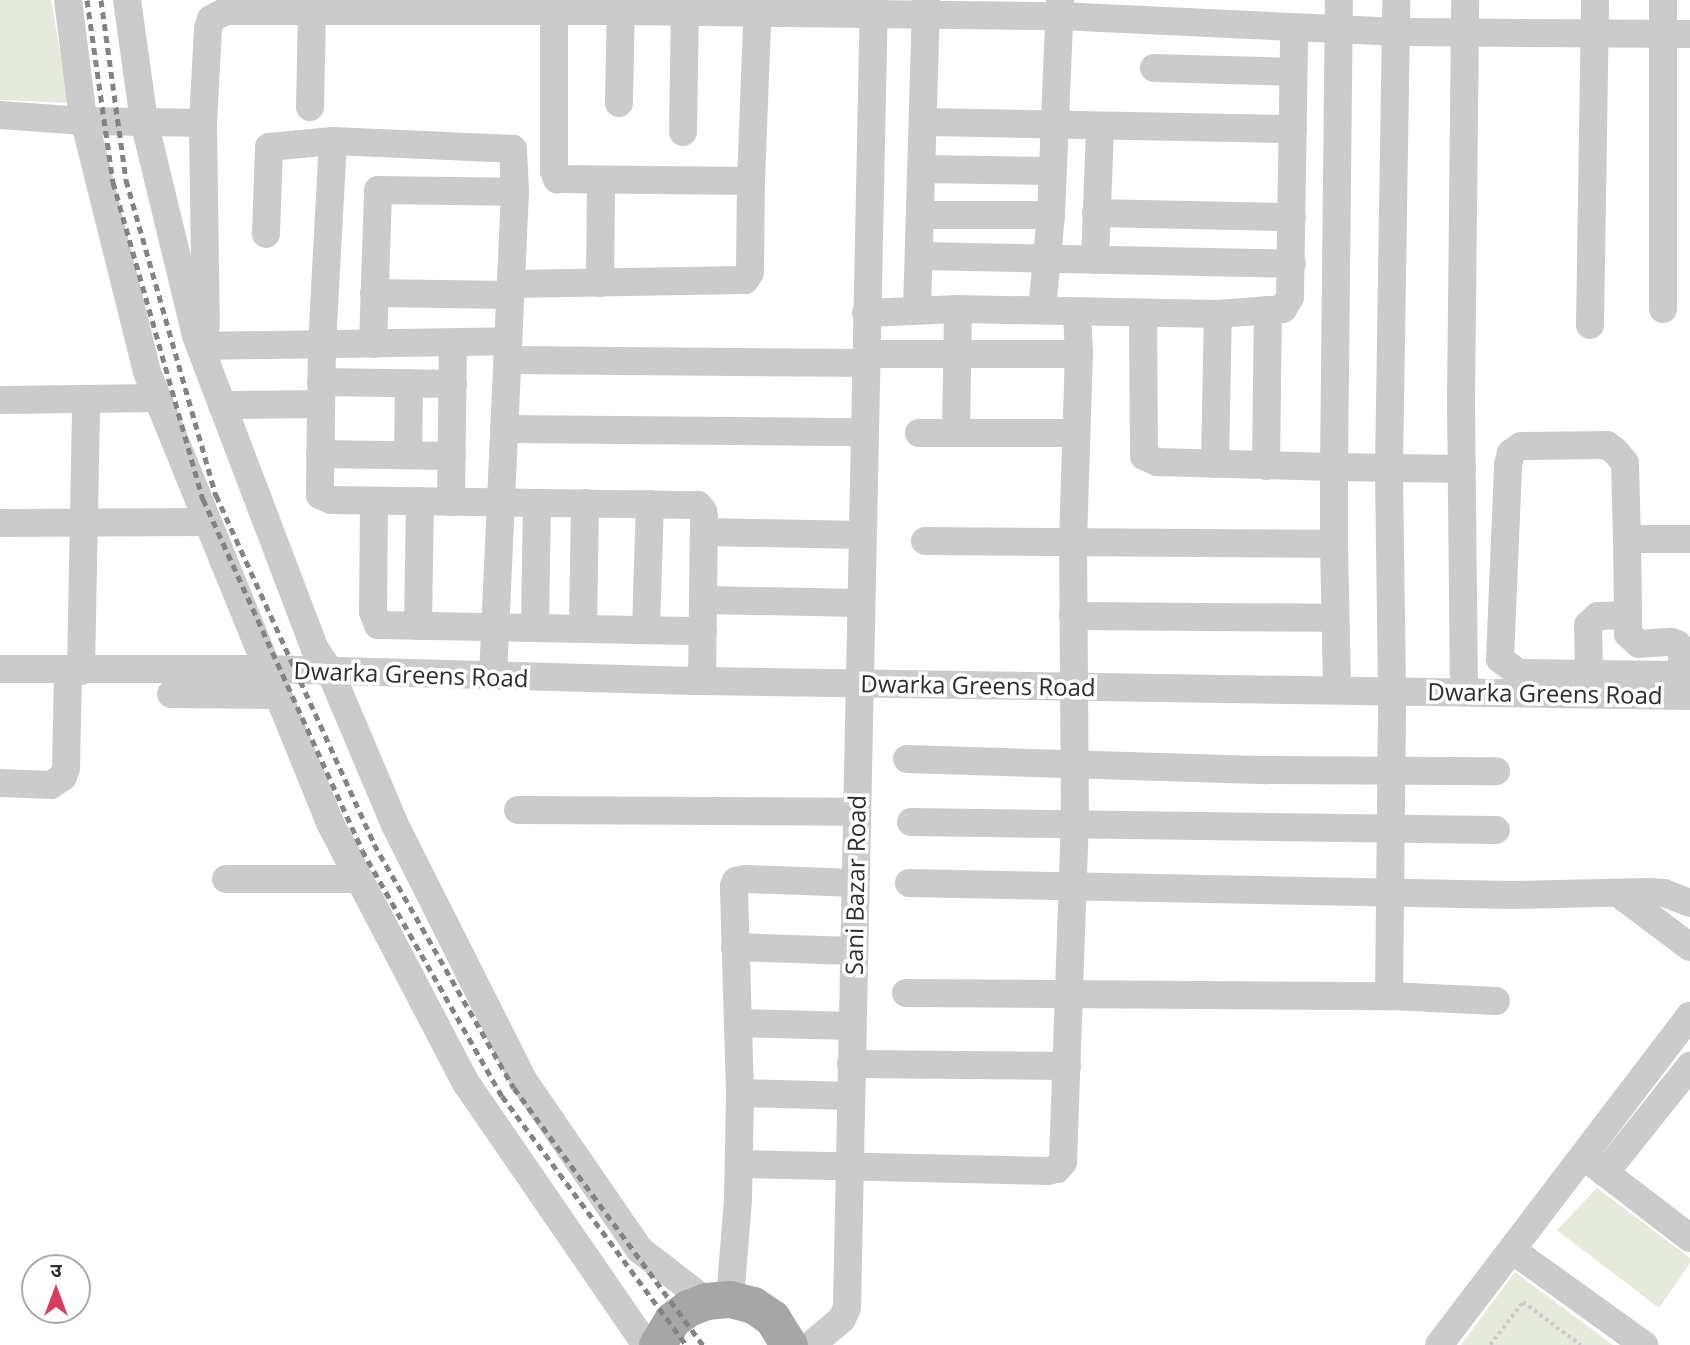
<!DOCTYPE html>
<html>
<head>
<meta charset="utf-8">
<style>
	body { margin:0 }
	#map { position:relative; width:1690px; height:1345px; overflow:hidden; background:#fff; font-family:"Open Sans","Noto Sans Devanagari",sans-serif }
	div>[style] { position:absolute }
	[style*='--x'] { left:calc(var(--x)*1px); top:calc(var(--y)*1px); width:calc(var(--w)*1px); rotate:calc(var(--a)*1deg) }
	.green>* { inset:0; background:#e5eadc }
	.path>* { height:3.5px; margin-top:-1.75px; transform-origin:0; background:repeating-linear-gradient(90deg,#cbcbcb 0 3.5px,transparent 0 7px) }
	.minor>* { height:28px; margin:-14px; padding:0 14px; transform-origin:14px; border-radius:14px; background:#cbcbcb }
	.major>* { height:37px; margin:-18.5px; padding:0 18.5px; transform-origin:18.5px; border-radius:18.5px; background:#a6a6a6 }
	.rail>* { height:5px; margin-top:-2.5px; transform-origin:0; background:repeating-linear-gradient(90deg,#838383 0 7px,transparent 0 12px) }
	span { translate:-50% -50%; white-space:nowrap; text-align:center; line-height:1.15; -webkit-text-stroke:7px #fff; paint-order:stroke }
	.street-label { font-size:24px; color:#2e2e2e }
	.north { position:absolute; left:21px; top:1254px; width:70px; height:70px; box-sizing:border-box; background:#fff; border:2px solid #ababab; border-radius:50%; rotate:0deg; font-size:19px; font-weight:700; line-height:28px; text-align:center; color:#2e2e2e }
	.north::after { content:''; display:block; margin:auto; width:24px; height:32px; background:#d83d5b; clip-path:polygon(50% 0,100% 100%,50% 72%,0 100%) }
</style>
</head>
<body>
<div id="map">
	<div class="green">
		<i style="clip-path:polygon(0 0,51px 0,69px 103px,0 100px)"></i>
		<i style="clip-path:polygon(1597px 1188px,1690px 1258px,1690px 1263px,1659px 1308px,1557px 1230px)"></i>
		<i style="clip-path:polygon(1515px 1272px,1613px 1345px,1461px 1345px)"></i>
	</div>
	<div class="path">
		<i style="--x:1490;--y:1345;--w:54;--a:-52.5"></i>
		<i style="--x:1523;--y:1302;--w:72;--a:36.6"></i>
	</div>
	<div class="minor">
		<i style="--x:68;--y:0;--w:112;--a:82.8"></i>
		<i style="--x:82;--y:111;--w:269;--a:76"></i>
		<i style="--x:147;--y:372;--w:487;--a:67.9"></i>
		<i style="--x:330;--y:823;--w:293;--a:62.4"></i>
		<i style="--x:466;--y:1083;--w:318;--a:55.5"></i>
		<i style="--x:127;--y:0;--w:122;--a:82"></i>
		<i style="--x:144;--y:121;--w:221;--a:76.4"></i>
		<i style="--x:196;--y:336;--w:335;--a:69.2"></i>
		<i style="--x:315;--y:649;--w:27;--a:56"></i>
		<i style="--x:330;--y:671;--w:167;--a:67.1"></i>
		<i style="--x:395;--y:825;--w:285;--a:63.3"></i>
		<i style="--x:523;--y:1080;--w:206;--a:55.5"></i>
		<i style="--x:640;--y:1250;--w:83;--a:37.7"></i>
		<i style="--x:554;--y:11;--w:160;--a:90"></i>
		<i style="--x:554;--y:171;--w:9;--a:69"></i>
		<i style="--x:557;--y:179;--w:194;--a:0.6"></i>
		<i style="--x:751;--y:181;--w:181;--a:-87.8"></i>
		<i style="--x:1154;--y:68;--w:139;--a:1.6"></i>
		<i style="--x:619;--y:103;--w:103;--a:-88.9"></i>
		<i style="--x:310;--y:107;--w:95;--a:-88.8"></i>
		<i style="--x:0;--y:115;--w:84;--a:4.1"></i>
		<i style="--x:84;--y:121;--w:119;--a:1"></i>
		<i style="--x:203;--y:123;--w:94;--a:-87"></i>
		<i style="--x:208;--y:29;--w:10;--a:-73"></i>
		<i style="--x:211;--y:19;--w:17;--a:-28"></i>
		<i style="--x:226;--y:11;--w:395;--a:0"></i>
		<i style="--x:621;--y:11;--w:438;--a:0.7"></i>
		<i style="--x:1059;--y:16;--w:336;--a:2.7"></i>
		<i style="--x:1395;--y:32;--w:295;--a:0.4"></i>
		<i style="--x:923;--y:122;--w:370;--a:1.1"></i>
		<i style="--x:203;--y:123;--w:203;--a:89.2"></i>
		<i style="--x:683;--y:132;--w:121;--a:-89.1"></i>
		<i style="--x:333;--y:141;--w:203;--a:93.1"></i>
		<i style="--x:322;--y:344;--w:151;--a:90.8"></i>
		<i style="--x:320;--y:495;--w:12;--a:24"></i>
		<i style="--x:331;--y:500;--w:367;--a:0.8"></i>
		<i style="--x:698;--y:505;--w:8;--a:50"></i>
		<i style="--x:703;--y:511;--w:7;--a:82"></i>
		<i style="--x:704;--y:518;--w:163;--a:90.7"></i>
		<i style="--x:922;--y:169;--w:130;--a:0.9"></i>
		<i style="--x:1096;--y:213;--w:196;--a:1.2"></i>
		<i style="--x:921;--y:215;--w:130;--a:0"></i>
		<i style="--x:266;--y:234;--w:87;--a:-88"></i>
		<i style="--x:269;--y:147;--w:64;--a:-5.4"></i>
		<i style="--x:333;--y:141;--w:180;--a:2.5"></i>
		<i style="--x:513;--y:149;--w:43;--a:87.3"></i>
		<i style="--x:515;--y:192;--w:484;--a:92.6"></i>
		<i style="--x:920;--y:256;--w:372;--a:1.2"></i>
		<i style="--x:1095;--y:260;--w:133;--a:-87.8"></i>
		<i style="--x:600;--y:283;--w:102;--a:-89.4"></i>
		<i style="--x:511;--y:284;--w:234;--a:-1"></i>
		<i style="--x:745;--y:280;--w:9;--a:-58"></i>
		<i style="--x:750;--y:272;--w:91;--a:-89.4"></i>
		<i style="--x:374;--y:293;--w:136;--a:0.8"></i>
		<i style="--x:1663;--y:309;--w:309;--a:-90"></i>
		<i style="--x:917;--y:310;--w:310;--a:-88.3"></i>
		<i style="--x:1042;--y:310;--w:95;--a:-84.6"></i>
		<i style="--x:1051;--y:215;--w:215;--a:-87.6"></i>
		<i style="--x:866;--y:313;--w:92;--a:-2.5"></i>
		<i style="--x:958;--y:309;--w:260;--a:1.1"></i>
		<i style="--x:1218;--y:314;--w:65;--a:-4.4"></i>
		<i style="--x:1283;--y:309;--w:14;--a:-60"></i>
		<i style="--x:1290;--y:297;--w:269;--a:-89.1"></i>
		<i style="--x:1143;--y:313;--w:143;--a:89.6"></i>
		<i style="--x:1144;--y:456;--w:14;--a:25"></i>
		<i style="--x:1157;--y:462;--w:177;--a:1.6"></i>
		<i style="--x:1334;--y:467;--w:467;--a:-89.4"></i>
		<i style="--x:1590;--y:325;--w:325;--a:-89.1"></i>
		<i style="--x:373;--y:344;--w:154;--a:-88.1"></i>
		<i style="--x:378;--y:190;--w:137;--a:0.8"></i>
		<i style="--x:200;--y:346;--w:308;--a:-0.9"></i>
		<i style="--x:866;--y:354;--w:213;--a:0"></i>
		<i style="--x:508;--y:360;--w:358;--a:0.5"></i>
		<i style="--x:321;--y:382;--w:132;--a:0.9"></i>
		<i style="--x:0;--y:400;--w:157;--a:-0.7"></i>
		<i style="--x:222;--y:405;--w:99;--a:-0.6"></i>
		<i style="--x:504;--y:429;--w:361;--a:0.5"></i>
		<i style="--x:919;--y:433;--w:157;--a:0"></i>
		<i style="--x:956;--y:433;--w:124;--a:-89.1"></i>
		<i style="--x:320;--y:454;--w:132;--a:0.9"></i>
		<i style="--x:408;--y:455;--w:72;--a:-89.2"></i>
		<i style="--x:1215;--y:464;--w:150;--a:-88.9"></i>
		<i style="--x:1266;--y:466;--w:156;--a:-89.3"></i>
		<i style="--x:374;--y:501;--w:111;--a:90.5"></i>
		<i style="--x:373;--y:612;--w:14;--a:69"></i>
		<i style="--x:378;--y:625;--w:325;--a:1.1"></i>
		<i style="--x:451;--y:502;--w:159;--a:-89.3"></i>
		<i style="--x:0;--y:523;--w:207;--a:-0.3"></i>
		<i style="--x:704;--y:532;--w:158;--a:1.1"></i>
		<i style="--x:1627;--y:539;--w:63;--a:0"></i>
		<i style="--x:925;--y:541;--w:409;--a:0.4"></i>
		<i style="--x:1334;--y:544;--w:77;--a:-90"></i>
		<i style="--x:1334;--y:467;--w:128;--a:0.9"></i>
		<i style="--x:1334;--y:544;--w:146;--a:88.8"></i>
		<i style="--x:704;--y:600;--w:157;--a:1.1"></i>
		<i style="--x:1628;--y:615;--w:30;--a:178"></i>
		<i style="--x:1598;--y:616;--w:13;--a:138"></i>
		<i style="--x:1588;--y:625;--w:49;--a:88.8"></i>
		<i style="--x:1589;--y:674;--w:71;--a:-179.2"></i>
		<i style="--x:1518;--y:673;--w:23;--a:-142"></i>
		<i style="--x:1500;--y:659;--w:194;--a:-87.6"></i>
		<i style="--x:1508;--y:465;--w:12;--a:-76"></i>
		<i style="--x:1511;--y:453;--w:12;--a:-35"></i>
		<i style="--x:1521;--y:446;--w:86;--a:-0.7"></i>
		<i style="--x:1607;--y:445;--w:11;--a:38"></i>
		<i style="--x:1616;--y:452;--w:14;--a:51"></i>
		<i style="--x:1625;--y:463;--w:76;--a:88.5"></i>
		<i style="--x:1627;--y:539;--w:76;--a:89.2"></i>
		<i style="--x:1628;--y:615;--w:19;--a:90"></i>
		<i style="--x:1628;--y:634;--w:15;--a:42"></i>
		<i style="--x:1639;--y:644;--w:32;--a:-4"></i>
		<i style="--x:1671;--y:642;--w:6;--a:18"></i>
		<i style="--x:1677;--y:644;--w:7;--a:45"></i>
		<i style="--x:1682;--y:649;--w:26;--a:90"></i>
		<i style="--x:1682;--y:675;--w:8;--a:0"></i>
		<i style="--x:1073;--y:616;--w:262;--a:0.4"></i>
		<i style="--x:418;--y:626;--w:125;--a:-89.1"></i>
		<i style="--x:535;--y:627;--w:124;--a:-89.1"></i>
		<i style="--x:583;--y:628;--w:125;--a:-89.1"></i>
		<i style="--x:646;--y:629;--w:125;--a:-88.2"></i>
		<i style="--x:0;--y:669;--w:266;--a:0"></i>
		<i style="--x:266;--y:669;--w:436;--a:1.6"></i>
		<i style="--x:702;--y:681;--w:988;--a:0.87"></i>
		<i style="--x:81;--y:671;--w:272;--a:-88.9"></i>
		<i style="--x:1589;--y:674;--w:93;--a:0.6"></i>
		<i style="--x:1464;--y:691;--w:290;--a:-90.6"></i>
		<i style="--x:1461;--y:401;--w:401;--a:-89.4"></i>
		<i style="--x:171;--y:694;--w:105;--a:0.5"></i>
		<i style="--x:907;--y:759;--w:360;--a:1.8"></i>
		<i style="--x:1267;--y:770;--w:229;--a:0.3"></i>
		<i style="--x:0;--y:783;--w:51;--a:2.2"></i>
		<i style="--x:51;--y:785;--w:14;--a:-34"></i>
		<i style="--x:63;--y:777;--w:9;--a:-72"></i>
		<i style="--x:66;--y:768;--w:98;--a:-88.8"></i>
		<i style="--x:518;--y:810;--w:338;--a:0.3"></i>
		<i style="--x:911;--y:822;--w:585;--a:0.78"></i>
		<i style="--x:226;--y:879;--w:134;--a:0"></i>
		<i style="--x:909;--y:883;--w:604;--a:1.14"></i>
		<i style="--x:1513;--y:895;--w:134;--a:-1.3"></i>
		<i style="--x:1647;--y:892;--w:17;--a:3"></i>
		<i style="--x:1664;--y:893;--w:28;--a:21"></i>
		<i style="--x:1618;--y:893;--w:90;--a:36.9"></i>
		<i style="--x:735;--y:947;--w:118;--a:1.9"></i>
		<i style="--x:906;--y:993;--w:483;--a:0.4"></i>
		<i style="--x:1389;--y:996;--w:306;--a:-89.4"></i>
		<i style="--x:1392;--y:690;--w:223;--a:-90.8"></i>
		<i style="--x:1389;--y:467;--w:467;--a:-89.1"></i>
		<i style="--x:1389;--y:996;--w:107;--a:2.7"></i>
		<i style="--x:738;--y:1023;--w:113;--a:1.5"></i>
		<i style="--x:851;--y:1064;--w:216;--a:0.5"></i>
		<i style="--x:740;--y:1093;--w:110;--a:1.6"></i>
		<i style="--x:1591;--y:1162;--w:125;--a:37.5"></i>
		<i style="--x:739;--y:1164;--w:308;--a:1.3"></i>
		<i style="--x:1047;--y:1171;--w:10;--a:-11"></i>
		<i style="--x:1057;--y:1169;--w:9;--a:-49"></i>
		<i style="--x:1063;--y:1162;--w:337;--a:-88"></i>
		<i style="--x:1075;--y:825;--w:283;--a:-90.4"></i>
		<i style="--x:1073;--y:542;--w:188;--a:-88.2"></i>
		<i style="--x:1079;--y:354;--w:42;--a:-92.7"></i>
		<i style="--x:1605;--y:1173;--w:137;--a:-51.5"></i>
		<i style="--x:1512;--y:1250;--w:163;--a:35.7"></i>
		<i style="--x:730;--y:1299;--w:100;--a:-85.4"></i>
		<i style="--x:738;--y:1199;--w:106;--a:-88.9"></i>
		<i style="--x:740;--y:1093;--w:207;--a:-91.7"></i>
		<i style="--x:734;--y:886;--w:5;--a:-68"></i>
		<i style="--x:736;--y:881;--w:10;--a:-11"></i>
		<i style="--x:746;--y:879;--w:109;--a:2.1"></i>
		<i style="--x:811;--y:1345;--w:40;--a:-40"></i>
		<i style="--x:842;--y:1319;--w:13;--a:-67"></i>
		<i style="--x:847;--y:1307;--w:1307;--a:-88.82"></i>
		<i style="--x:1439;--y:1345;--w:414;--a:-52.7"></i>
	</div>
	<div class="major">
		<i style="--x:657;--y:1345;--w:29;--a:-59"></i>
		<i style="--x:672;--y:1320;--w:20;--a:-37"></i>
		<i style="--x:688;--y:1308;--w:19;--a:-21"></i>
		<i style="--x:706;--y:1301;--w:24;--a:-5"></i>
		<i style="--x:730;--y:1299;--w:24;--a:15"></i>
		<i style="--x:753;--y:1305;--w:23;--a:34"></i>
		<i style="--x:772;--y:1318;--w:32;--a:58"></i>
	</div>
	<div class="rail">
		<i style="--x:87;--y:0;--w:184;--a:81.9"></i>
		<i style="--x:113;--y:182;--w:330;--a:74.2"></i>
		<i style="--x:203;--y:499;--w:385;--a:65.6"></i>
		<i style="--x:362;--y:850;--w:283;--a:60.4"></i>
		<i style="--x:502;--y:1096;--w:310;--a:53.5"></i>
		<i style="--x:101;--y:0;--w:182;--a:82.1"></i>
		<i style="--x:126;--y:180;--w:328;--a:74.1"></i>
		<i style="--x:216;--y:495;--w:383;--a:65.6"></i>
		<i style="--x:374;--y:844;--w:281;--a:60.2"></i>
		<i style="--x:514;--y:1088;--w:319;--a:53.7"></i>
	</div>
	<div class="street-label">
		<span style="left:411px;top:674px;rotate:2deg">Dwarka Greens Road</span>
		<span style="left:978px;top:685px;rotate:1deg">Dwarka Greens Road</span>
		<span style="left:1545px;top:693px;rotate:1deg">Dwarka Greens Road</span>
		<span style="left:855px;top:885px;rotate:-89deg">Sani Bazar Road</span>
	</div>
	<div class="north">उ</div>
</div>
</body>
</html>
